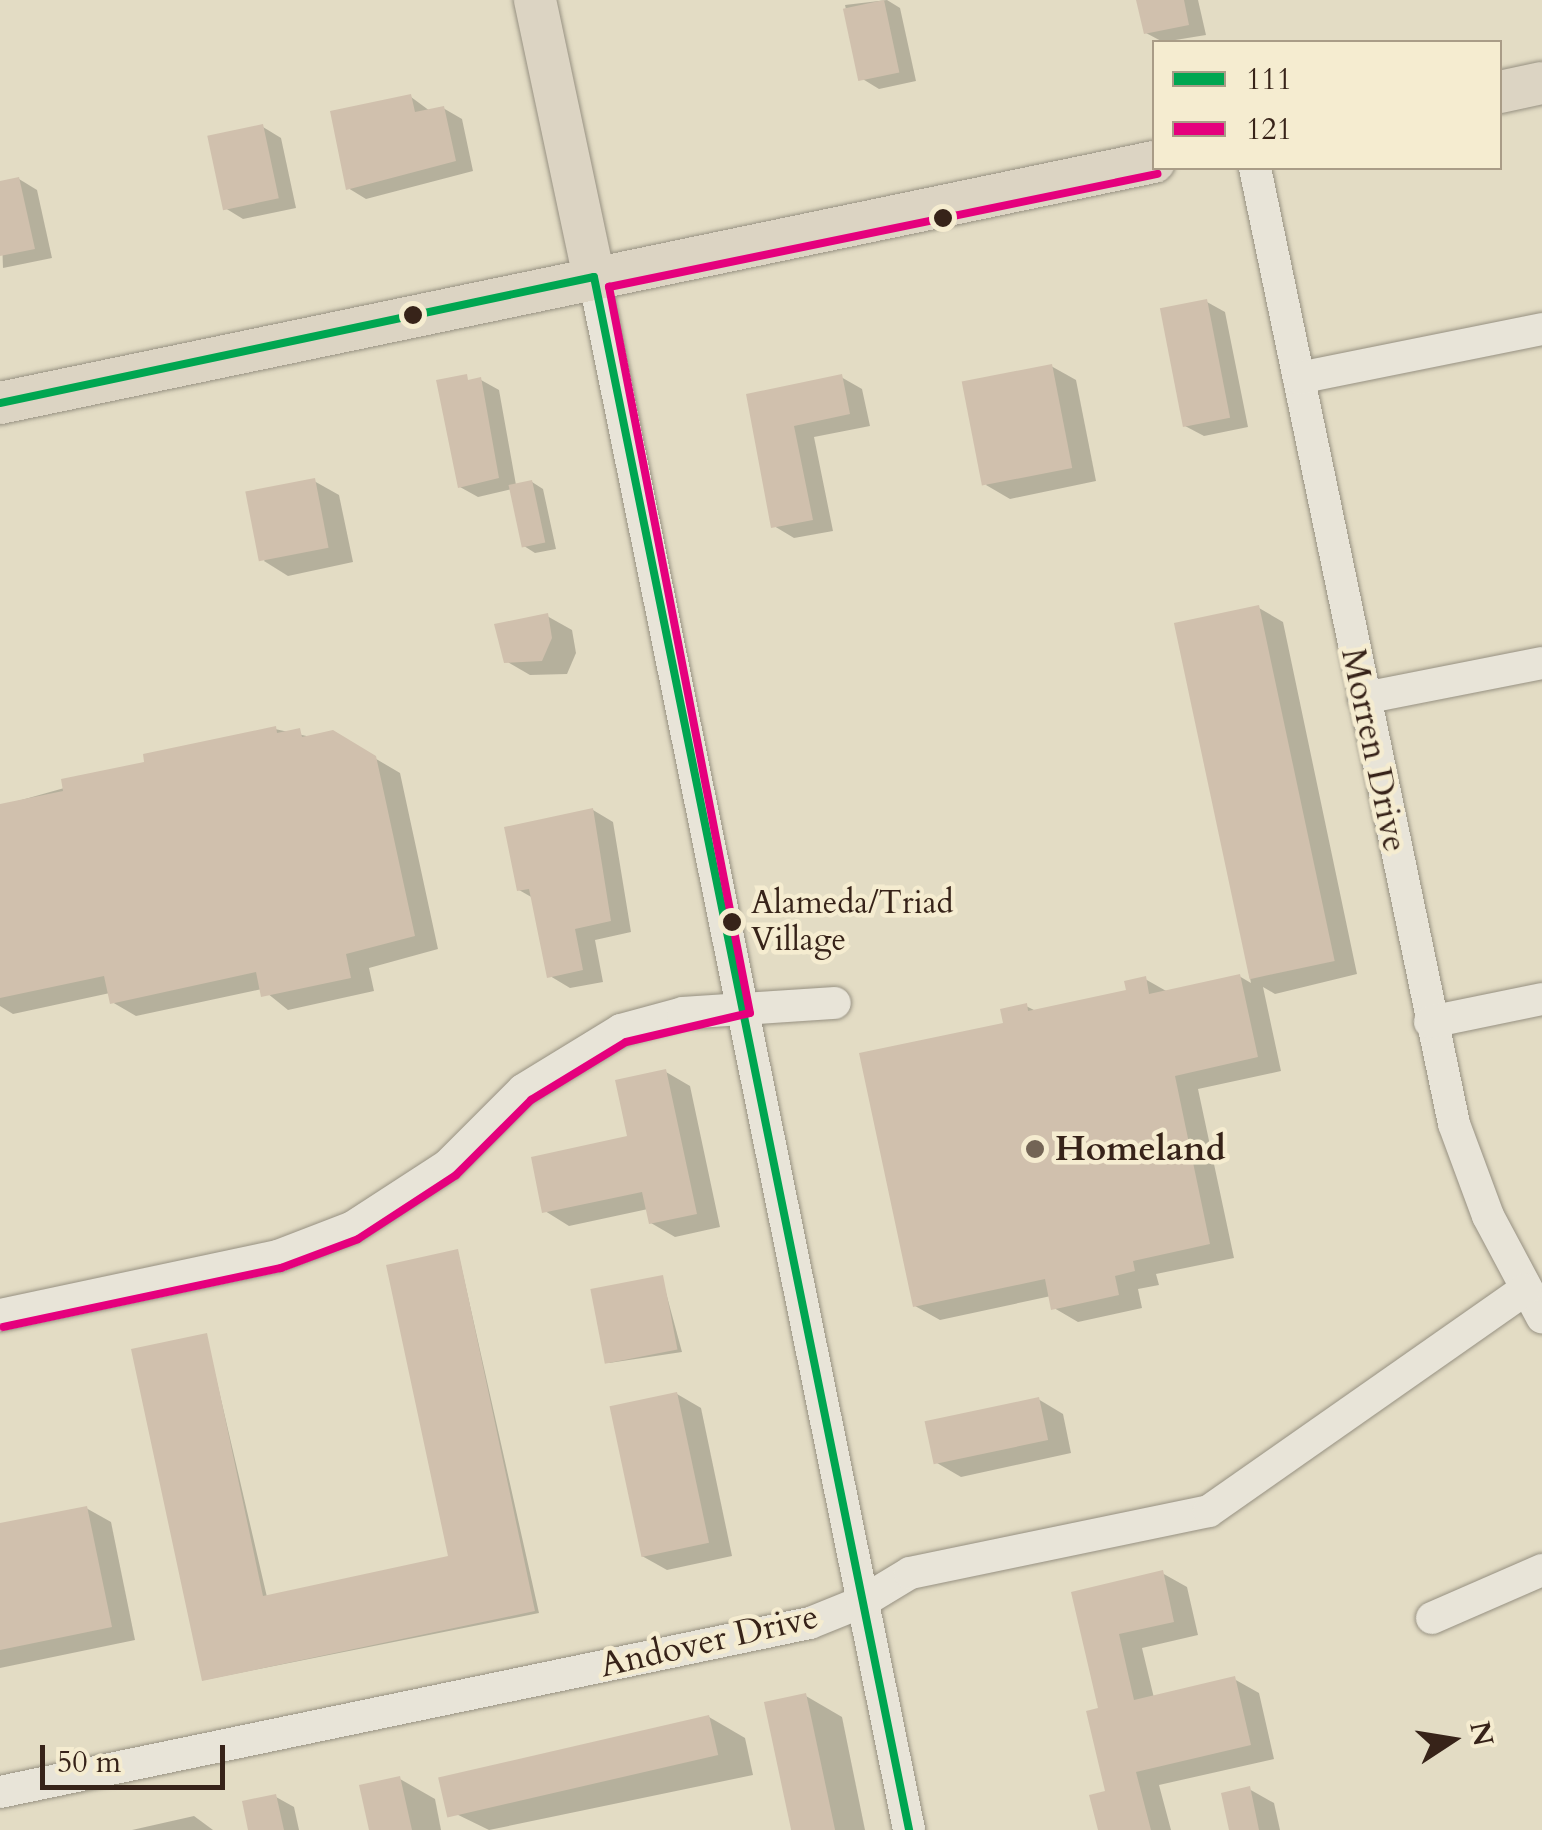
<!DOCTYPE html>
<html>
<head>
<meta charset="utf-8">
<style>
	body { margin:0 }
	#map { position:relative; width:1542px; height:1830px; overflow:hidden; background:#e3dcc4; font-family:Cardo,serif }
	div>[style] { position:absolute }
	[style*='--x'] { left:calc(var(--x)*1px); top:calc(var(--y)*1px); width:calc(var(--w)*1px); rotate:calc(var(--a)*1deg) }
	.shadow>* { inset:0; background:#0003 }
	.building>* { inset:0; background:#d0c0ad; transform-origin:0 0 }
	.roads { filter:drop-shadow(0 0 2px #979182) drop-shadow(0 0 2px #979182) }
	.minor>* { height:32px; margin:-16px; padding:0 16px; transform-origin:16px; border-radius:16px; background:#e8e4d8 }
	.major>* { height:42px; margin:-21px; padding:0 21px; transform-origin:21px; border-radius:21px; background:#dcd4c3 }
	.bus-1>* { height:8px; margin:-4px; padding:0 4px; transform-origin:4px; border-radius:4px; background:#00a651 }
	.bus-2>* { height:8px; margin:-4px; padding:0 4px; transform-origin:4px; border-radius:4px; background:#e5007d }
	.dots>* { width:28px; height:28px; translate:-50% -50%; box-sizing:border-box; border:5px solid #f5ecd0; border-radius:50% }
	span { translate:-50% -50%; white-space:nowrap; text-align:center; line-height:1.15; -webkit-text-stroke:9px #f5ecd0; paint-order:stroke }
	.bus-label { font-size:32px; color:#372319 }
	.left { translate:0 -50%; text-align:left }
	.street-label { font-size:35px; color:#372319 }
	.poi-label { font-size:35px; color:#372319; font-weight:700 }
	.legend { position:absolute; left:1152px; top:40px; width:350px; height:130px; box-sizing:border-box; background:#f5ecd0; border:2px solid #a99c87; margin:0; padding:12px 18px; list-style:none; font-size:30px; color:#372319 }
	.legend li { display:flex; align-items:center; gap:20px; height:50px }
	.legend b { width:50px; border:2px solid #a99c87 }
	.north { position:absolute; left:1402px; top:1690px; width:100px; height:100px; -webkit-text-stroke:8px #f5ecd0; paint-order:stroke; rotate:78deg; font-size:28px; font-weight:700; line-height:40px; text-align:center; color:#372319 }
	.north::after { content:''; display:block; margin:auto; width:35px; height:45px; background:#372319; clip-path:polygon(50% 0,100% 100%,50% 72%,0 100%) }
	.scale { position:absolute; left:40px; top:1745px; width:185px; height:45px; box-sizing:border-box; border:5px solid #372319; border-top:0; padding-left:12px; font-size:30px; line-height:35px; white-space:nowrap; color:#372319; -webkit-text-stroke:8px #f5ecd0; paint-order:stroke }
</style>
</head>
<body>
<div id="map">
	<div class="shadow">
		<i style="clip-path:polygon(887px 0,900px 8px,916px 81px,879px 89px,861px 78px,845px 5px)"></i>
		<i style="clip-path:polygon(1139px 0,1198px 0,1206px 35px,1163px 42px,1146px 33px)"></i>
		<i style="clip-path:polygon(411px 97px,430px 111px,443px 108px,462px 119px,473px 171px,366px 199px,348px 188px)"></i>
		<i style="clip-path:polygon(263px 127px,281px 138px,296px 208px,243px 219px,225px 208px)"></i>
		<i style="clip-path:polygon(19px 179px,37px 190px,52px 258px,3px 268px,0 183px)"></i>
		<i style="clip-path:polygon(1207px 302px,1225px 312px,1248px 427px,1204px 436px,1185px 426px)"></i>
		<i style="clip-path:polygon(1051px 366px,1076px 380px,1096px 481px,1010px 499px,986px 485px)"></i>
		<i style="clip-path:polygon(841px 377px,862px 389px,870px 426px,814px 437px,833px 531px,794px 538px,774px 526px,749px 396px)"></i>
		<i style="clip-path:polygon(481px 380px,499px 390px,516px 485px,532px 482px,543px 489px,556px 549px,535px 553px,524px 546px,512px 489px,478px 497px,460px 487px)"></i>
		<i style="clip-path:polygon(314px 481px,339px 495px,353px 562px,288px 576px,264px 561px)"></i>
		<i style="clip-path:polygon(1259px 608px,1283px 622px,1357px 974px,1275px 994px,1263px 987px,1281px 1071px,1198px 1089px,1234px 1258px,1156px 1274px,1159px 1285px,1138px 1289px,1142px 1308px,1078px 1322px,1054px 1308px,1051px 1296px,940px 1320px,915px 1306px,1006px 1025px,1026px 1006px,1036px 1011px,1129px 992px,1145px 979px,1168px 992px,1239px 976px,1251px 983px,1177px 625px)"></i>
		<i style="clip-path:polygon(547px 616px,572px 630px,576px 653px,567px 674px,530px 675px,506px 661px)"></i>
		<i style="clip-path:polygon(275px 729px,311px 737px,332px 733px,400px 773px,438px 949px,369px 968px,374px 991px,288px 1010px,262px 989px,136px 1016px,112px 1002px,110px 993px,13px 1014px,0 1006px,0 806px)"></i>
		<i style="clip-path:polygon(593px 810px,613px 822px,631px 932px,595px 940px,603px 982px,570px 988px,550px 976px,533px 898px,519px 890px)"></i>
		<i style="clip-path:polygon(666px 1072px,690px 1086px,720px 1227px,675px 1237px,651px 1223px,648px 1209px,569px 1226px,545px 1211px,630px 1138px)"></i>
		<i style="clip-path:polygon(458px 1252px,539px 1613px,204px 1680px,206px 1335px,267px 1597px,451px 1558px)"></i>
		<i style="clip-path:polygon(662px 1278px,682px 1352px,609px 1363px)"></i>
		<i style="clip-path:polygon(677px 1394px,701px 1408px,732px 1556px,667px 1570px,642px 1556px)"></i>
		<i style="clip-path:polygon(1038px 1399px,1063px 1414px,1071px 1453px,961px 1477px,937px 1463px)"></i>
		<i style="clip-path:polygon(86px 1508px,111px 1522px,135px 1640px,0 1668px,0 1526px)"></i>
		<i style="clip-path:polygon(1162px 1573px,1187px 1587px,1198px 1635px,1142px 1648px,1154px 1698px,1234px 1679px,1259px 1693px,1274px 1759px,1159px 1785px,1171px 1830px,1101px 1830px,1108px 1793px,1101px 1710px,1074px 1593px)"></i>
		<i style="clip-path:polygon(806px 1696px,842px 1717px,865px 1830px,793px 1830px)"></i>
		<i style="clip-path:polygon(709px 1717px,745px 1738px,753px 1775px,489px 1830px,448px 1810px)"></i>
		<i style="clip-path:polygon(400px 1779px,435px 1799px,441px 1830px,371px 1830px)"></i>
		<i style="clip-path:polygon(1249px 1789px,1274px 1803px,1280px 1830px,1232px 1830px)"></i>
		<i style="clip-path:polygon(276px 1797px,294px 1807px,299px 1830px,250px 1830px)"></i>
		<i style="clip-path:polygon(194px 1816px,213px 1830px,132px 1830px)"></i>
	</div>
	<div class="building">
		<i style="left:884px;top:0;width:74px;height:42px;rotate:78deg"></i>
		<i style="clip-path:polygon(1136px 0,1184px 0,1189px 25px,1144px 34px)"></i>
		<i style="clip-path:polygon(411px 94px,415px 112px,444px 106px,456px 161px,346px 190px,330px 111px)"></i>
		<i style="left:263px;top:124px;width:76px;height:57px;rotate:78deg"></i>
		<i style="clip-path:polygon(19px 177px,35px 249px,0 256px,0 181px)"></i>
		<i style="left:1207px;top:299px;width:121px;height:48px;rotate:79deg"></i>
		<i style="left:1052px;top:364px;width:106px;height:92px;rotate:79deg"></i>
		<i style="clip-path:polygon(467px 374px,468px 380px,481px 377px,499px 478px,458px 488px,436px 380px)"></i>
		<i style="clip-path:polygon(842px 374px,850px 414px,794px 426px,813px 520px,771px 528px,746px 394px)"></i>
		<i style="left:315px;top:478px;width:71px;height:71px;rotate:79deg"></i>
		<i style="left:532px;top:480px;width:64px;height:24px;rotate:78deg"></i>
		<i style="left:1259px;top:605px;width:364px;height:87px;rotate:78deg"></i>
		<i style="clip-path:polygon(548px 613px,552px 638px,542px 661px,504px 663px,494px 624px)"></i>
		<i style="clip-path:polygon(276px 726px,277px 733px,300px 728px,302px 737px,333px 730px,376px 756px,415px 936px,346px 954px,351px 978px,261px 997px,256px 972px,110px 1004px,104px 976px,0 998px,0 804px,63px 791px,61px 779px,144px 762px,143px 754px)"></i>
		<i style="clip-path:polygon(593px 808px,611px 921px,575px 929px,583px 970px,547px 978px,529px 889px,517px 891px,504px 827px)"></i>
		<i style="clip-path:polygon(1240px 974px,1258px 1057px,1175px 1076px,1210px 1244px,1133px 1261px,1135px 1271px,1115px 1276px,1119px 1295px,1051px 1310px,1045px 1279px,913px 1307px,859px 1053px,1003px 1023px,1000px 1009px,1027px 1003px,1028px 1011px,1126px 990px,1124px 981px,1146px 976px,1149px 994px)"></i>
		<i style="clip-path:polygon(666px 1069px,697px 1214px,649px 1224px,642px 1192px,542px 1213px,531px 1157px,627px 1136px,615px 1080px)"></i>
		<i style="clip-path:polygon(458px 1249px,535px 1611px,202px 1681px,131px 1349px,207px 1333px,263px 1596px,448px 1556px,386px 1265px)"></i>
		<i style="left:663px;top:1275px;width:76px;height:74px;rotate:79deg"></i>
		<i style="left:677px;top:1392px;width:154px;height:69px;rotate:78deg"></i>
		<i style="left:1039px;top:1397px;width:44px;height:117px;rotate:78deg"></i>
		<i style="clip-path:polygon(87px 1506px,112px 1627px,0 1650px,0 1523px)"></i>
		<i style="clip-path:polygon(1163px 1570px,1174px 1622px,1119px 1634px,1134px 1700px,1235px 1676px,1251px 1745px,1136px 1772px,1151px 1830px,1098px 1830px,1089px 1795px,1105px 1791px,1086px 1711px,1098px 1708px,1071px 1592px)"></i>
		<i style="left:806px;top:1693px;width:140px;height:43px;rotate:78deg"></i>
		<i style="left:709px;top:1715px;width:41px;height:278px;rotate:77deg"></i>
		<i style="clip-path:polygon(400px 1776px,412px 1830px,369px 1830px,359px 1785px)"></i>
		<i style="clip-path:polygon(1250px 1786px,1259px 1830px,1229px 1830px,1221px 1793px)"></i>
		<i style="clip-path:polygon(276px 1794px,284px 1830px,248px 1830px,242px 1801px)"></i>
	</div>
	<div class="roads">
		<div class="minor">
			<i style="--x:1255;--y:168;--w:976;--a:78.24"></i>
			<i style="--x:1454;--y:1124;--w:98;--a:69.7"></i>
			<i style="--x:1488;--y:1216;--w:115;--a:61.9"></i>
			<i style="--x:594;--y:277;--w:1585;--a:78.53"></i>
			<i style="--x:1299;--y:378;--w:248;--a:-11.4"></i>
			<i style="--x:1364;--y:698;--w:181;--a:-11.1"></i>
			<i style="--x:1430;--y:1022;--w:114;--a:-11.6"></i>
			<i style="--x:0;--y:1315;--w:284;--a:-12"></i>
			<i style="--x:278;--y:1256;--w:80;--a:-21.1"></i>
			<i style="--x:353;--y:1227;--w:113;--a:-33.1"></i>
			<i style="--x:448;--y:1165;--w:106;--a:-45"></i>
			<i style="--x:523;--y:1090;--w:115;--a:-31.5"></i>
			<i style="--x:621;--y:1030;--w:64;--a:-15.3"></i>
			<i style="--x:683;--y:1013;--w:152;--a:-3.8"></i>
			<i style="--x:1432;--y:1618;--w:120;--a:-23.6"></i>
			<i style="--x:0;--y:1792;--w:827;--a:-11.79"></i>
			<i style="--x:810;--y:1623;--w:56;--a:-22"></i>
			<i style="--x:862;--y:1602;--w:56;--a:-31.1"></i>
			<i style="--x:910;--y:1573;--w:305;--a:-11.7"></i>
			<i style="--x:1209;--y:1511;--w:386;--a:-35"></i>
		</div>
		<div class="major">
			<i style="--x:535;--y:0;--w:283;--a:78"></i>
			<i style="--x:1500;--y:92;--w:43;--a:-12.1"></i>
			<i style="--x:0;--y:403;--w:1179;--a:-11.8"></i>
		</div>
	</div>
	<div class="bus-1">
		<i style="--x:0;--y:403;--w:607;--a:-11.98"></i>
		<i style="--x:594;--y:277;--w:1585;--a:78.53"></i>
	</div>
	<div class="bus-2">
		<i style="--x:3;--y:1327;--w:284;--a:-12"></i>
		<i style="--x:281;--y:1268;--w:82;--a:-20.6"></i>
		<i style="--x:358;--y:1239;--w:117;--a:-33.1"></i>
		<i style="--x:456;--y:1175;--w:106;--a:-45"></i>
		<i style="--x:531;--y:1100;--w:111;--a:-31.4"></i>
		<i style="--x:626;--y:1042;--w:127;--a:-13.2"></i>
		<i style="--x:750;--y:1013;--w:740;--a:-100.99"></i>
		<i style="--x:609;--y:287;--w:560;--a:-11.65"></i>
	</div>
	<div class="dots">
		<i style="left:943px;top:218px;background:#372319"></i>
		<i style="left:413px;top:315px;background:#372319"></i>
		<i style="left:732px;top:922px;background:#372319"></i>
		<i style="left:1035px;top:1149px;background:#736455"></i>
	</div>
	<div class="bus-label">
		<span class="left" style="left:751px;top:922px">Alameda/Triad<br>Village</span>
	</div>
	<div class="street-label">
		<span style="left:1374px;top:750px;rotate:78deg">Morren Drive</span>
		<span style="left:709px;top:1641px;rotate:-13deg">Andover Drive</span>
	</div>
	<div class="poi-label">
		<span class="left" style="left:1055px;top:1149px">Homeland</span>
	</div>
	<ul class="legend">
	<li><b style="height:12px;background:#00a651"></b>111</li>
	<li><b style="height:12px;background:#e5007d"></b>121</li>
	</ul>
	<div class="north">N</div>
	<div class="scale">50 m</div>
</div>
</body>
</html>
